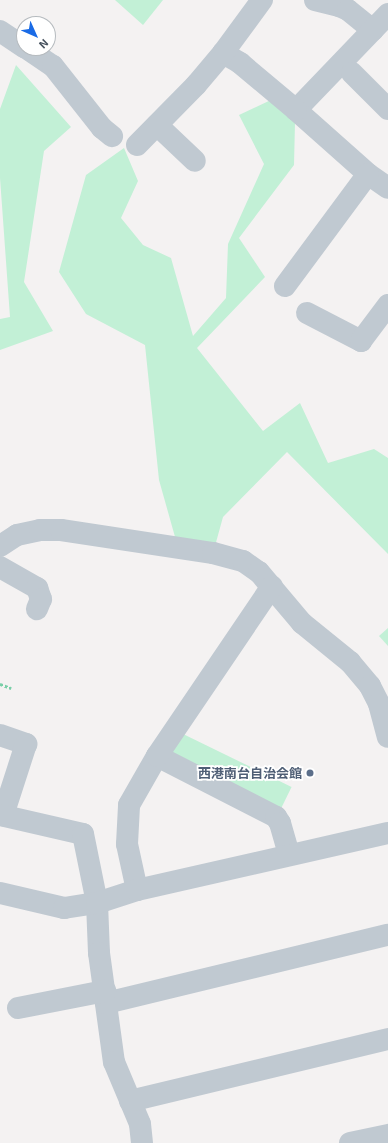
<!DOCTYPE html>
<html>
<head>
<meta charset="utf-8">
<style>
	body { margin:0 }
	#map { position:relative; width:388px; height:1143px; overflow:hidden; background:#f4f2f2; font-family:"Exo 2","Noto Sans JP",sans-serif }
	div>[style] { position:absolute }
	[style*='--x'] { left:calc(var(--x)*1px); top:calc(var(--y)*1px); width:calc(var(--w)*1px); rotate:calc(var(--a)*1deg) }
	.green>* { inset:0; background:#c2f0d6; transform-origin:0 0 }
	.path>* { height:2.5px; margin-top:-1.25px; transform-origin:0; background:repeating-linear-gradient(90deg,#79cfa8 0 3px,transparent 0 5px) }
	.minor>* { height:22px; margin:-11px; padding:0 11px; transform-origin:11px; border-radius:11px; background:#c0c9d1 }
	.dots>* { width:11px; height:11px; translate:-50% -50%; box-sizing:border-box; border:2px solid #fff; border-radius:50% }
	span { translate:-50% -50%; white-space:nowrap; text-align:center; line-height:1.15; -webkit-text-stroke:3.5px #fff; paint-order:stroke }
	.service-label { font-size:13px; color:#4e5e75; font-weight:700 }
	.right { translate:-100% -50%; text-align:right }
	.north { position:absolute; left:16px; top:16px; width:40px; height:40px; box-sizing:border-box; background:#fff; border:1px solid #b6bbbf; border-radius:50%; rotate:135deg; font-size:11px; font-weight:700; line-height:16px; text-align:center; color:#495460 }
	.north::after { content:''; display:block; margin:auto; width:14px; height:18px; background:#1a6be6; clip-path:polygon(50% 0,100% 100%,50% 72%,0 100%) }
</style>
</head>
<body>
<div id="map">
	<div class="green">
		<i style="clip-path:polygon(115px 0,163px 0,143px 25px)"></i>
		<i style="clip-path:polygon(16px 65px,71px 127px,44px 151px,24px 282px,53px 331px,0 350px,0 319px,10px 317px,0 178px,0 109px)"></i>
		<i style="clip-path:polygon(273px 99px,295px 123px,294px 165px,239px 238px,265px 277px,197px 348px,263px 431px,300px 403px,328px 463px,374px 449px,388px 458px,388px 554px,287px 452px,223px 517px,215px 546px,177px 544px,159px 480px,145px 345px,86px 314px,59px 272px,86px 175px,124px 148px,138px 181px,121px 218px,143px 245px,171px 258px,193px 336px,226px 298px,228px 244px,264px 164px,239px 115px)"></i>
		<i style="clip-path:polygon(388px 628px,388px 646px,379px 636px)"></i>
		<i style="left:181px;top:733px;width:123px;height:27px;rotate:26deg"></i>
	</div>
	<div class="path">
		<i style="--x:0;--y:684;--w:12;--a:20"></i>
	</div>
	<div class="minor">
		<i style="--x:315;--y:0;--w:25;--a:14"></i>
		<i style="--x:339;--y:6;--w:10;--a:24"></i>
		<i style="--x:348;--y:10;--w:32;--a:39"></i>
		<i style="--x:388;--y:14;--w:133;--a:133.8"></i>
		<i style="--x:296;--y:110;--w:96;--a:41.6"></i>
		<i style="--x:368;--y:174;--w:24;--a:35"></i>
		<i style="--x:0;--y:31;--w:29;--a:34"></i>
		<i style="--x:26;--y:48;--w:32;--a:34"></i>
		<i style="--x:53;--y:66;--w:79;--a:51.7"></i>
		<i style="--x:102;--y:128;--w:13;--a:39"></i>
		<i style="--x:223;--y:53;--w:20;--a:30"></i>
		<i style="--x:240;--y:63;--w:73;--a:40"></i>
		<i style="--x:352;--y:73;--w:51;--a:45"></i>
		<i style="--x:157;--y:125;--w:52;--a:43.5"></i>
		<i style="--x:137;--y:145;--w:84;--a:-45.5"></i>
		<i style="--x:196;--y:85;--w:42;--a:-49.8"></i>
		<i style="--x:223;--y:53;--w:66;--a:-53.7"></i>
		<i style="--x:285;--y:286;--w:139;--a:-53.5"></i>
		<i style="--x:307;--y:313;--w:61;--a:27.4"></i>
		<i style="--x:361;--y:341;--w:45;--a:-53.1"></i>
		<i style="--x:0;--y:546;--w:20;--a:-33"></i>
		<i style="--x:17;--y:535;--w:24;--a:-12"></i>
		<i style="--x:40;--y:530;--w:21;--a:0"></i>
		<i style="--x:61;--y:530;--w:154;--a:8.6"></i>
		<i style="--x:213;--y:553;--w:31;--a:15"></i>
		<i style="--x:243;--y:561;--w:19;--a:35"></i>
		<i style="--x:259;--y:572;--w:67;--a:49.9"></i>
		<i style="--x:302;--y:623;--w:62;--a:39.1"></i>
		<i style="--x:350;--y:662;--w:31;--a:50"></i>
		<i style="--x:370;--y:686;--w:20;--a:63"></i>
		<i style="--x:379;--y:704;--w:34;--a:75"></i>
		<i style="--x:0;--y:567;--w:43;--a:29.6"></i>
		<i style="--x:37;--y:588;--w:12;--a:70"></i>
		<i style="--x:41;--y:599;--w:11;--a:112"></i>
		<i style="--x:0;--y:735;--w:28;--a:19"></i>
		<i style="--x:26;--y:744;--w:75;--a:107.9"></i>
		<i style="--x:157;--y:756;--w:134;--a:27.1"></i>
		<i style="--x:276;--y:817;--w:7;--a:56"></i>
		<i style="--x:280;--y:823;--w:33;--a:74"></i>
		<i style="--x:0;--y:815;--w:85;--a:12.9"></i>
		<i style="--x:83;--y:834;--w:70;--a:78.5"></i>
		<i style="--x:97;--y:903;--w:50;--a:87.7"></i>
		<i style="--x:99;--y:953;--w:110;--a:82.2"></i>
		<i style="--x:114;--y:1062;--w:67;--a:67.2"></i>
		<i style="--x:140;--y:1124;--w:19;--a:84"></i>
		<i style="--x:137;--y:890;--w:47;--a:-102.3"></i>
		<i style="--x:127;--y:844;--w:39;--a:-87"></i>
		<i style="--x:129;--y:805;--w:56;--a:-60.3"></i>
		<i style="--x:157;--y:756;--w:205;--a:-55.9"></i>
		<i style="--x:0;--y:893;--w:66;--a:13.2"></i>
		<i style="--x:64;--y:908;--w:33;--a:-9"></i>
		<i style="--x:97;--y:903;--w:42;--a:-18"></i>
		<i style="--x:137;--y:890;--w:257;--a:-12.8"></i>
		<i style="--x:106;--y:1003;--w:290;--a:-13.6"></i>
		<i style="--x:18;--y:1008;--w:89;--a:-11.1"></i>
		<i style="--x:130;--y:1101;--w:265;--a:-13.5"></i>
		<i style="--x:350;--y:1143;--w:39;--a:-12"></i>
	</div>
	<div class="dots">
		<i style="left:310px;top:773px;background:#5c6f8a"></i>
	</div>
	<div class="service-label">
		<span class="right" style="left:302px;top:773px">西港南台自治会館</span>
	</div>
	<div class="north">N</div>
</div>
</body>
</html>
